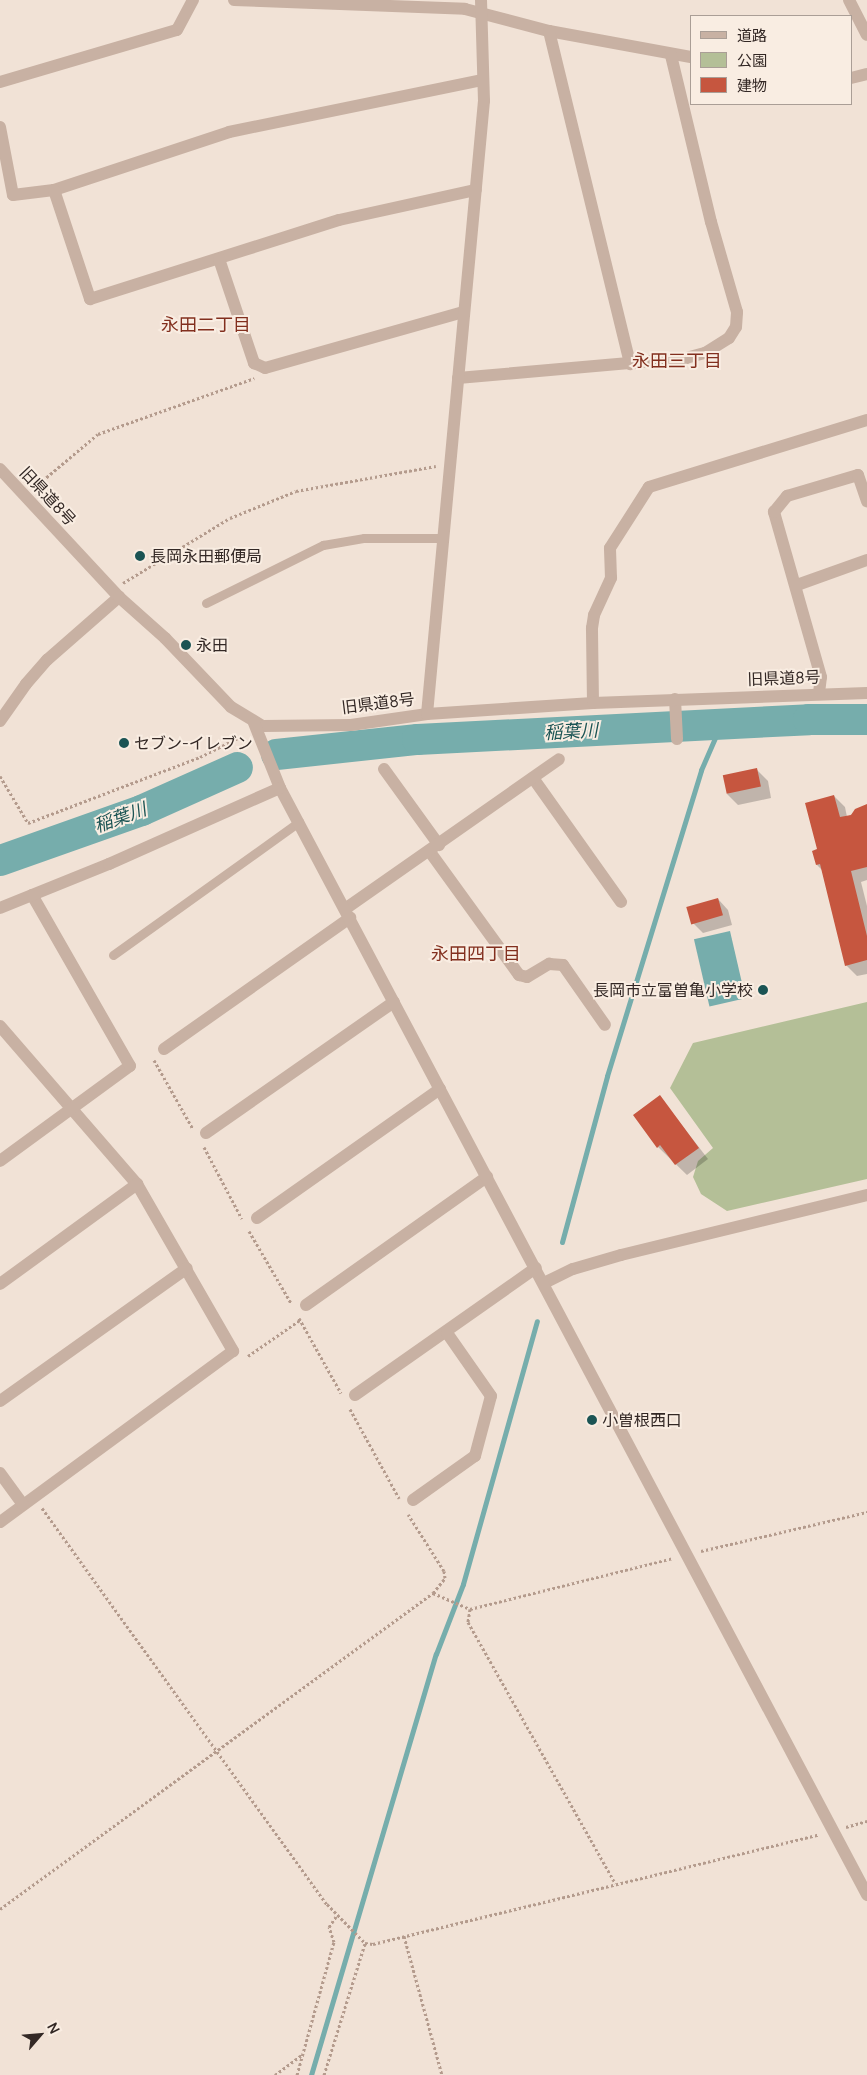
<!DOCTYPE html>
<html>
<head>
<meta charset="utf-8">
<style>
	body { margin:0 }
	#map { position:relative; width:867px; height:2075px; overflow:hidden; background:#f1e2d6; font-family:Manrope,"Noto Sans JP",sans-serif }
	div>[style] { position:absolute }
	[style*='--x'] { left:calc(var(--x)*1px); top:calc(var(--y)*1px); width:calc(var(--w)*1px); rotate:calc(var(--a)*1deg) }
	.green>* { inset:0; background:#b4bf97 }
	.water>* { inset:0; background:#76adac; transform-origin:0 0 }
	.shadow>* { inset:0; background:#0003 }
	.stream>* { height:5px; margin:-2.5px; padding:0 2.5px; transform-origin:2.5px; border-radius:2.5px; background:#76adac }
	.river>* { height:31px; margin:-15.5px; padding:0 15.5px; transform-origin:15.5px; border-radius:15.5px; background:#76adac }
	.building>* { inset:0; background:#c6563f; transform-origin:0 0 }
	.path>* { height:3px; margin-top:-1.5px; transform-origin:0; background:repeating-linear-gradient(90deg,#b49b8d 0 2.5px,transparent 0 5px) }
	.service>* { height:9px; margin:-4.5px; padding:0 4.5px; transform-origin:4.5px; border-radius:4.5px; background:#c8b1a3 }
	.minor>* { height:12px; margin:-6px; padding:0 6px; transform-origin:6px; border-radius:6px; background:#c8b1a3 }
	.tertiary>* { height:12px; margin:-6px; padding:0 6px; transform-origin:6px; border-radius:6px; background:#c8b1a3 }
	.dots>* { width:14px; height:14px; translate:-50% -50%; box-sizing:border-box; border:2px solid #f9ede2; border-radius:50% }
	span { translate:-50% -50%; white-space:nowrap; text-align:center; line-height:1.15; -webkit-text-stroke:4px #f9ede2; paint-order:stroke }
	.street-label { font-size:16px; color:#332825 }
	.poi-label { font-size:16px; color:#332825 }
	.left { translate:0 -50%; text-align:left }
	.right { translate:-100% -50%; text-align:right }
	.neighbourhood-label { font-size:18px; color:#822f1e }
	.water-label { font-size:18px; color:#1b5454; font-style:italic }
	.legend { position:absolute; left:690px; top:15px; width:162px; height:90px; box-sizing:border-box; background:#f9ede2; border:1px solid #aa9e96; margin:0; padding:6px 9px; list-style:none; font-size:15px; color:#332825 }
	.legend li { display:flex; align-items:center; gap:10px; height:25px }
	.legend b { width:25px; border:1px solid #aa9e96 }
	.north { position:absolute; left:15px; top:2010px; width:50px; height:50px; -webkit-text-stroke:4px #f9ede2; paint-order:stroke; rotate:63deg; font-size:14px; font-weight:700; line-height:20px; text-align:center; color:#332825 }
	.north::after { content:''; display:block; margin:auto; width:18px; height:22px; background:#332825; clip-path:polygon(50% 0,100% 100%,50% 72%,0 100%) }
</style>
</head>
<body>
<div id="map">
	<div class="green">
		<i style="clip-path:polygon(867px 1002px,867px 1179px,727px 1211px,701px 1194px,693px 1177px,698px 1161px,713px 1148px,670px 1088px,693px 1043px)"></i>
	</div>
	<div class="water">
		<i style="left:730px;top:931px;width:69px;height:37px;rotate:77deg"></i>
	</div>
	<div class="shadow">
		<i style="clip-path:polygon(757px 770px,768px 781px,771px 798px,738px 805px,727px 794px)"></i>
		<i style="clip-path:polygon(834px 796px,845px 807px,847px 817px,867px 805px,867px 880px,861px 882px,867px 906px,867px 974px,857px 976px,846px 965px,822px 870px,817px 865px)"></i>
		<i style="clip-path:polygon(718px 899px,728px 910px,732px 925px,703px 933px,692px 922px)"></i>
		<i style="clip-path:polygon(660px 1097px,708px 1159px,687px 1175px,658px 1147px)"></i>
	</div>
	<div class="stream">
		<i style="--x:562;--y:1242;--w:172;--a:-74.8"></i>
		<i style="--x:607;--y:1076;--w:320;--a:-72.9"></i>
		<i style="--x:701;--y:770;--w:50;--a:-66.5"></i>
		<i style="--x:311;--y:2075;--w:439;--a:-73.5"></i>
		<i style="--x:436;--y:1654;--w:75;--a:-68.9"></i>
		<i style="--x:463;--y:1584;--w:273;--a:-74.3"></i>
	</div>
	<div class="river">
		<i style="--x:276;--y:754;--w:142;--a:-6.1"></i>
		<i style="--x:417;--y:739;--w:392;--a:-2.9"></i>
		<i style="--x:808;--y:719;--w:59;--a:0"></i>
		<i style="--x:0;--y:860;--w:150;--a:-19.5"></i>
		<i style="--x:141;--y:810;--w:105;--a:-24.1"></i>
	</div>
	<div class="building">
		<i style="left:757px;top:768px;width:19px;height:35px;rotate:78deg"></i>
		<i style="clip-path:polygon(834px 795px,840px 817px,851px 815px,855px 809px,867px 804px,867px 867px,851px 871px,867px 936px,867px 960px,845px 966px,820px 864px,816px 865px,812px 851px,817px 849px,805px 803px)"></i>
		<i style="left:718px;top:898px;width:18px;height:33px;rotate:74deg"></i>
		<i style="clip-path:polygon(660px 1095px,699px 1148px,675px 1165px,660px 1145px,657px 1148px,633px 1115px)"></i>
	</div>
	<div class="path">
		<i style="--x:35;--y:487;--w:82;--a:-40.1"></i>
		<i style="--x:98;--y:434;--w:166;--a:-19.7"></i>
		<i style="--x:123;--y:583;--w:125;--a:-31.3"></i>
		<i style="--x:230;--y:518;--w:71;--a:-22.2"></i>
		<i style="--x:296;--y:491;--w:142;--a:-10.1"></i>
		<i style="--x:0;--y:776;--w:55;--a:59.2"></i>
		<i style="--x:28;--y:823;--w:184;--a:-21"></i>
		<i style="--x:200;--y:757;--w:42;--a:-26.6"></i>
		<i style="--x:154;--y:1060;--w:79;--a:60.5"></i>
		<i style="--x:204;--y:1147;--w:81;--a:62.2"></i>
		<i style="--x:249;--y:1231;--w:83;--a:59.7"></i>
		<i style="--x:299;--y:1318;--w:86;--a:60.8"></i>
		<i style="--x:248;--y:1356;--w:63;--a:-34.7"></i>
		<i style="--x:350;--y:1409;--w:102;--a:61.2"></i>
		<i style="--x:42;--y:1508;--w:488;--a:54.3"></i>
		<i style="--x:327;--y:1904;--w:54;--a:45.7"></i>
		<i style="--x:365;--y:1943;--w:8;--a:7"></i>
		<i style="--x:373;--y:1944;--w:458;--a:-13.8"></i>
		<i style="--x:701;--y:1551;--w:171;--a:-13.2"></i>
		<i style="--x:433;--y:1593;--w:40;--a:23.4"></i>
		<i style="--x:470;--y:1609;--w:209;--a:-14.1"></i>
		<i style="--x:470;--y:1609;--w:13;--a:99"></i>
		<i style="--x:468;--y:1622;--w:300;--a:60.6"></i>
		<i style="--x:846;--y:1827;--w:22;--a:-16"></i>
		<i style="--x:0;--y:1909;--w:536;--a:-36.12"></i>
		<i style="--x:433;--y:1593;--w:19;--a:-51"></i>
		<i style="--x:445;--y:1578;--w:7;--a:-98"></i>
		<i style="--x:444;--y:1571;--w:67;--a:-122.3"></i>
		<i style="--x:404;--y:1936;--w:144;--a:74.7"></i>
		<i style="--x:275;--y:2075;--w:35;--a:-37"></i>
		<i style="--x:297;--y:2075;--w:138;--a:-74.5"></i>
		<i style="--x:334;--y:1942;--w:16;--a:-108"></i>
		<i style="--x:329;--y:1927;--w:14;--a:-56"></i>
		<i style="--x:324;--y:2075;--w:138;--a:-72.7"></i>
	</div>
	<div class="service">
		<i style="--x:206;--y:603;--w:131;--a:-26.4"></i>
		<i style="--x:323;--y:545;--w:42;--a:-9.7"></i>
		<i style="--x:364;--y:538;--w:80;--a:0"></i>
		<i style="--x:113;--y:955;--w:229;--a:-35.6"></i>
	</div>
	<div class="minor">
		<i style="--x:234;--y:0;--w:231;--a:2.2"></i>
		<i style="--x:465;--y:9;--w:87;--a:14.7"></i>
		<i style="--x:549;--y:31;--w:144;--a:10.4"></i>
		<i style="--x:549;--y:31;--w:343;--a:76.3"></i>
		<i style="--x:851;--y:78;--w:16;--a:-14"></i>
		<i style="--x:0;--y:82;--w:184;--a:-16.4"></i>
		<i style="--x:177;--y:30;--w:34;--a:-62"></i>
		<i style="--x:0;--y:127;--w:69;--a:79.2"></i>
		<i style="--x:13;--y:195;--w:41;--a:-7"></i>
		<i style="--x:54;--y:190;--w:184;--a:-18.3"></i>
		<i style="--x:229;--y:132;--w:259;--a:-11.6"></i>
		<i style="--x:54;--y:190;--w:115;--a:71.7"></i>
		<i style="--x:90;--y:299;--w:261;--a:-17.6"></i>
		<i style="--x:339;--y:220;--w:140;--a:-12.4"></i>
		<i style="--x:219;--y:259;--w:110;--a:71.4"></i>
		<i style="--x:254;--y:363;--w:12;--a:24"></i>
		<i style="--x:265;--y:368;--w:206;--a:-15.8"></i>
		<i style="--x:458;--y:378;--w:229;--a:-5"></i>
		<i style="--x:686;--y:358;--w:20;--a:-15"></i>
		<i style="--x:705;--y:353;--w:28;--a:-32"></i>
		<i style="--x:729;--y:338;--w:13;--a:-58"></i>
		<i style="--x:736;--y:327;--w:15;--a:-86"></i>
		<i style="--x:737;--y:312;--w:94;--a:-106.1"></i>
		<i style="--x:711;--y:222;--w:172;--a:-103.5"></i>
		<i style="--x:797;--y:585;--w:74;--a:-19.7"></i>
		<i style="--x:819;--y:693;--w:16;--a:-83"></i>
		<i style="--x:821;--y:677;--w:172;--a:-105.9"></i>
		<i style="--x:774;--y:512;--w:21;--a:-51"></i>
		<i style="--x:787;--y:496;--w:74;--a:-16.5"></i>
		<i style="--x:858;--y:475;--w:28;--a:71"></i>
		<i style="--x:675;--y:699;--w:40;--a:87.1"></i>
		<i style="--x:593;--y:703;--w:75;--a:-90.8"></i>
		<i style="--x:592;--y:628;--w:13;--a:-81"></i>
		<i style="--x:594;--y:615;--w:41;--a:-65.3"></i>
		<i style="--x:611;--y:578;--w:30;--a:-92"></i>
		<i style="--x:610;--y:548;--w:72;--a:-57.4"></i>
		<i style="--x:649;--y:487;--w:228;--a:-17.1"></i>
		<i style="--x:427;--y:714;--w:616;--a:-84.69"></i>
		<i style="--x:484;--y:101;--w:101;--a:-91.7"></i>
		<i style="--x:0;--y:721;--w:45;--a:-54.9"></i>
		<i style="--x:26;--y:684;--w:32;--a:-49"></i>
		<i style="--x:47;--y:660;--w:96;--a:-41.2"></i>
		<i style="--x:384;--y:769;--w:94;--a:54.1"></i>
		<i style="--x:533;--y:778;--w:152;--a:54.6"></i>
		<i style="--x:430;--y:852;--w:152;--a:54.1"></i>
		<i style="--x:519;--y:975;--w:8;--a:14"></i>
		<i style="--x:527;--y:977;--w:26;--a:-31"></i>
		<i style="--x:549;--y:964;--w:14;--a:4"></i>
		<i style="--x:563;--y:965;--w:73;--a:55"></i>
		<i style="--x:345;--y:909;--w:261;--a:-35"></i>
		<i style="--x:0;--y:1026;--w:209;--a:49.1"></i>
		<i style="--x:137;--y:1184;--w:193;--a:60.1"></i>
		<i style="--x:233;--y:1351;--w:289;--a:143.7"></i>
		<i style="--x:164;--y:1049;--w:228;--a:-35.2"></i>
		<i style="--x:206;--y:1133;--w:229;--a:-34.9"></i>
		<i style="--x:0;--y:1161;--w:161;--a:-36.2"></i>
		<i style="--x:130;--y:1066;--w:197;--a:-119.8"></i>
		<i style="--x:257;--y:1218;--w:224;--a:-35.2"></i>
		<i style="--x:544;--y:1283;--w:32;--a:-26"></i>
		<i style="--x:573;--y:1269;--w:50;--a:-16.3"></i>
		<i style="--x:621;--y:1255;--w:253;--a:-13.7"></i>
		<i style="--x:0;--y:1284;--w:170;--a:-36.1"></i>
		<i style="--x:306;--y:1305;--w:222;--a:-35.3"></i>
		<i style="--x:355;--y:1395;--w:221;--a:-35.1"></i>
		<i style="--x:0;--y:1401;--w:229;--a:-35.4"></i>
		<i style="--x:0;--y:1473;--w:39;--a:54"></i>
		<i style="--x:413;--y:1500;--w:76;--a:-35.4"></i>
		<i style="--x:475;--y:1456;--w:62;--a:-75.1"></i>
		<i style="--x:491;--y:1396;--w:77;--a:-124.9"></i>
	</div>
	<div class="tertiary">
		<i style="--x:849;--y:0;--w:39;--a:63"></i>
		<i style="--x:0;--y:469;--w:175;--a:47.1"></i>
		<i style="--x:119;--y:597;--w:62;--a:41.7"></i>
		<i style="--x:165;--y:638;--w:95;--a:46.3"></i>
		<i style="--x:231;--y:707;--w:37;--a:31"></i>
		<i style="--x:263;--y:726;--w:88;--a:-0.7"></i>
		<i style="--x:351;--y:725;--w:77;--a:-8.2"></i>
		<i style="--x:427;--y:714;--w:166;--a:-3.8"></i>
		<i style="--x:593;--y:703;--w:274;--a:-2.1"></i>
		<i style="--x:254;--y:723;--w:70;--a:68.2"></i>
		<i style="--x:280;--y:788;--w:1253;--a:62.06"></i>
		<i style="--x:0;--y:908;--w:118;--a:-22"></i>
		<i style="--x:109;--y:864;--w:187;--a:-24"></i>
	</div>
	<div class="dots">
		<i style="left:140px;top:556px;background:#1b5454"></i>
		<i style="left:186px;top:645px;background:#1b5454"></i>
		<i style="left:124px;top:743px;background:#1b5454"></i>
		<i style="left:763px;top:990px;background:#1b5454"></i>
		<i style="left:592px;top:1420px;background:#1b5454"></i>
	</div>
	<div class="street-label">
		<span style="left:48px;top:496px;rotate:47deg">旧県道8号</span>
		<span style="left:784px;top:678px;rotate:-2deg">旧県道8号</span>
		<span style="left:378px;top:703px;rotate:-7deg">旧県道8号</span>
	</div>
	<div class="poi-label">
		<span class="left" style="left:150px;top:556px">長岡永田郵便局</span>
		<span class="left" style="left:196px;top:645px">永田</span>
		<span class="left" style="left:134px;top:743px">セブン-イレブン</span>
		<span class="right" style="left:753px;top:990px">長岡市立富曽亀小学校</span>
		<span class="left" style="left:602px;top:1420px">小曽根西口</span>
	</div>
	<div class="neighbourhood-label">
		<span style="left:206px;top:324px">永田二丁目</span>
		<span style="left:677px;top:360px">永田三丁目</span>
		<span style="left:476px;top:953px">永田四丁目</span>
	</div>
	<div class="water-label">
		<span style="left:571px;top:731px;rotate:-3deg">稲葉川</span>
		<span style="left:120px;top:817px;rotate:-20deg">稲葉川</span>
	</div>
	<ul class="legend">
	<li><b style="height:6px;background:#c8b1a3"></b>道路</li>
	<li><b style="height:14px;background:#b4bf97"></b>公園</li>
	<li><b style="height:14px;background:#c6563f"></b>建物</li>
	</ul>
	<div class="north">N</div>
</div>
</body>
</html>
